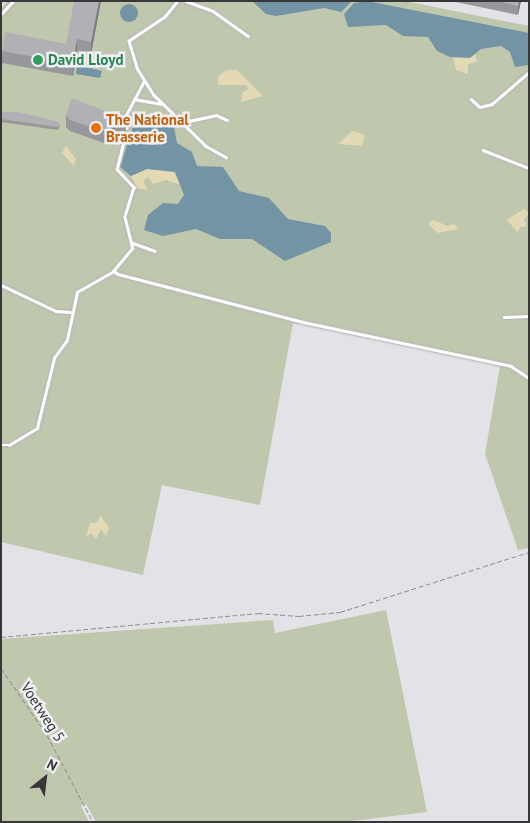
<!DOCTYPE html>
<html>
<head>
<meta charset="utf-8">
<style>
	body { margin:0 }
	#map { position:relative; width:530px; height:823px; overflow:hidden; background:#e3e2e7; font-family:"PT Sans",sans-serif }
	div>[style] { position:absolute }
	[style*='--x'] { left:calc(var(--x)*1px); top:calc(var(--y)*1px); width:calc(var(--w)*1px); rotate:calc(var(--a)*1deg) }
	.green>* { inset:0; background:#bfc7ad }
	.sand>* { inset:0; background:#e3dab5 }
	.water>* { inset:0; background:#7294a4 }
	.round { border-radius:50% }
	.path>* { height:1px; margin-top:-0.5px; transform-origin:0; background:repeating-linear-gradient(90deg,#8e8e91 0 5px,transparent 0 7.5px) }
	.roads { filter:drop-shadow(0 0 1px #b7b6bb) drop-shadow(0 0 1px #b7b6bb) }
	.lane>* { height:2.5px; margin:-1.25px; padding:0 1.25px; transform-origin:1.25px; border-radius:1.25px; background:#fff }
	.wall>* { inset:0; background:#98979c }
	.shaded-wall>* { inset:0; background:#7c7b7f }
	.building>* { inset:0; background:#b1b0b5 }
	.dots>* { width:14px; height:14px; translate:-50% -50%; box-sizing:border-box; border:2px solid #f0f0f5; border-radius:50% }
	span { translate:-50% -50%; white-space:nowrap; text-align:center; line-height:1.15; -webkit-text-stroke:5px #f0f0f5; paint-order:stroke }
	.leisure-label { font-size:15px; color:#27864d; font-weight:700 }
	.left { translate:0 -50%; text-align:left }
	.food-label { font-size:15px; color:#c56008; font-weight:700 }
	.street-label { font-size:15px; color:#373739 }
	.frame { position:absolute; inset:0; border:2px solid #373739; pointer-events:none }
	.north { position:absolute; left:20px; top:753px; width:50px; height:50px; -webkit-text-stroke:4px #f0f0f5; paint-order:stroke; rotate:29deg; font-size:14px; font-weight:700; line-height:20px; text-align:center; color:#373739 }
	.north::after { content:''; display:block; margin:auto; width:18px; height:22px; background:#373739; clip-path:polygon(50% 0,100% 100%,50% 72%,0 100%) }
</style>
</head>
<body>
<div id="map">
	<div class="green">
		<i style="clip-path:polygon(7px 1px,405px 1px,529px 26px,529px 548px,518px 550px,485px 454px,500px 366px,293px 323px,260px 505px,162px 485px,143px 575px,1px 542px,1px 9px)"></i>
		<i style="clip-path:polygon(386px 610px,427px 812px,343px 822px,96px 822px,86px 804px,81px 806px,89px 822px,1px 822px,1px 639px,273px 620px,275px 633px)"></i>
	</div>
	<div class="sand">
		<i style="clip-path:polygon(475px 54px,477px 62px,468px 64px,468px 74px,456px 70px,453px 58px)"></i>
		<i style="clip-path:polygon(226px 70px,237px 70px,263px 96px,241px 102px,242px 93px,249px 89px,246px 85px,218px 85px,218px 77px)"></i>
		<i style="clip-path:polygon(352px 131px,365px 135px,362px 146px,338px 144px)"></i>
		<i style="clip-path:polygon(66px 146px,76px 159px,74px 166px,62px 153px)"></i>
		<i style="clip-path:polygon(147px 169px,173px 171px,181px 185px,167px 180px,153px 184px,148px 177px,143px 182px,148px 190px,137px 188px,131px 176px)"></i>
		<i style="clip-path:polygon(524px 209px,529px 213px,524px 220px,527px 226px,520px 227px,518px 233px,507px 220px)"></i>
		<i style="clip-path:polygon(433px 220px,448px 226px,454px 224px,458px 229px,438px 233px,428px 224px)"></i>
		<i style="clip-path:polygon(100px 515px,109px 528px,106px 536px,101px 529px,96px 539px,91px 533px,86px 537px,90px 523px,98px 522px)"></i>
	</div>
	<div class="water">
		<i style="clip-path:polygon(252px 1px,352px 1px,341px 12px,324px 8px,276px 16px,266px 14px)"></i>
		<i style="clip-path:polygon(367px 1px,529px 33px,529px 65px,515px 67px,510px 52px,501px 46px,481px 49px,470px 58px,450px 57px,437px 51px,428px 37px,403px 36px,386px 25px,348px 27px,344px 14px,354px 3px)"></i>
		<i class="round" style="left:120px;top:4px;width:18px;height:18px"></i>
		<i style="clip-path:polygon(77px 65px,102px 71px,100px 78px,76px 74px)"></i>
		<i style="clip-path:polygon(159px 118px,174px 127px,177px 143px,192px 152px,197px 166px,223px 167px,239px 191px,269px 198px,288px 219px,325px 226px,331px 233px,331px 242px,285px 261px,252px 239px,220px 239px,196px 229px,163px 236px,144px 230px,148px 215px,163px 203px,178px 204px,184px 195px,175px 172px,147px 169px,131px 176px,120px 167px,133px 126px)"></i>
	</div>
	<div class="path">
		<i style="--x:1;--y:637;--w:258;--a:-5.3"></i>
		<i style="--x:258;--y:613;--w:41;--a:4.2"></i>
		<i style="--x:299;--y:616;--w:41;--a:-5.6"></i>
		<i style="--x:340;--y:612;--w:198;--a:-17.6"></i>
		<i style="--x:1;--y:668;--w:81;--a:55.5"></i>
		<i style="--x:47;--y:735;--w:98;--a:62.1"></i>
	</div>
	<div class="roads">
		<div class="lane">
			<i style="--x:178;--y:1;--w:21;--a:129"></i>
			<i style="--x:165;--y:17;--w:43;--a:146.3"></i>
			<i style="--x:129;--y:41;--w:28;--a:73"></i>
			<i style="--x:137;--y:68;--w:32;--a:58"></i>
			<i style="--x:154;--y:95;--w:73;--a:44.4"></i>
			<i style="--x:206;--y:146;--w:23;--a:29"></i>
			<i style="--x:186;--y:1;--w:29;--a:20"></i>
			<i style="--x:213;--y:11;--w:43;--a:35.5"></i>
			<i style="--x:1;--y:14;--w:18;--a:-47"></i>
			<i style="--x:134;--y:99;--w:28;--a:10"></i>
			<i style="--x:471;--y:99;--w:12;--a:42"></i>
			<i style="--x:480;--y:107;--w:12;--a:-14"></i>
			<i style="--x:492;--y:104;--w:49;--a:-40.9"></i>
			<i style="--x:116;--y:116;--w:9;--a:6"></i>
			<i style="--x:125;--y:117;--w:11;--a:80"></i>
			<i style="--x:125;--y:117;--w:41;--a:-62.2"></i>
			<i style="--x:184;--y:122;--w:33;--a:-12"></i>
			<i style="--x:216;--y:115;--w:12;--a:24"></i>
			<i style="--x:126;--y:134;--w:36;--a:104"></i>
			<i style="--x:117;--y:169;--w:25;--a:47"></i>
			<i style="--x:134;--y:187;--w:31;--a:107"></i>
			<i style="--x:125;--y:217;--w:32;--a:76"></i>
			<i style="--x:133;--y:248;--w:30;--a:130"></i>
			<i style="--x:114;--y:271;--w:5;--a:37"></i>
			<i style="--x:118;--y:274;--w:191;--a:14.5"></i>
			<i style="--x:303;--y:322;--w:213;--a:11.9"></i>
			<i style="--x:511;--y:366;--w:22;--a:34"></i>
			<i style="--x:483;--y:150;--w:49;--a:21.4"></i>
			<i style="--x:133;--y:243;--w:23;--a:20"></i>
			<i style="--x:1;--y:285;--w:61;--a:25.3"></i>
			<i style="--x:56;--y:311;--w:14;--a:4"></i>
			<i style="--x:504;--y:317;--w:25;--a:-2"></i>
			<i style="--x:1;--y:445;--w:8;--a:0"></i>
			<i style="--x:9;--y:445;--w:33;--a:-31"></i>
			<i style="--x:37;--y:428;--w:72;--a:-76.3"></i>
			<i style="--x:54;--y:358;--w:22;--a:-54"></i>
			<i style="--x:67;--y:340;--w:49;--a:-78.2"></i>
			<i style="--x:77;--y:292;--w:43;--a:-29.6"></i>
		</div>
	</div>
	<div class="wall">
		<i style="clip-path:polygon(101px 1px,91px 54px,77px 51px,73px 76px,2px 63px,2px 51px,66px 44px)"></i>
		<i style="clip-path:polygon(451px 1px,521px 1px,518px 15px)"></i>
		<i style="clip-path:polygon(1px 112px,60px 125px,58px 130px,1px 122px)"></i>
		<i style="clip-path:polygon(66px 115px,126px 119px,126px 131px,115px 131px,110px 145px,70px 131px,66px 127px)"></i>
	</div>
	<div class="shaded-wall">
		<i style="clip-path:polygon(99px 1px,101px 1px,91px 54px,91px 42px)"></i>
		<i style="clip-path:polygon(519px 1px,521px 1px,518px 15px,518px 6px)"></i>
		<i style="clip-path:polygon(77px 39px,77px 51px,73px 76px,73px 64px)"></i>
		<i style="clip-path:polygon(115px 119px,115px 131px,110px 145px,110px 133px)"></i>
	</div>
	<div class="building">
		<i style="clip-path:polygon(74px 1px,99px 1px,91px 42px,77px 39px,73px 64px,2px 51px,5px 32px,66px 44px)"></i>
		<i style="clip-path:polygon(497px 1px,519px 1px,518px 6px)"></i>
		<i style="clip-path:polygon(72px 98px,126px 119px,115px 119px,110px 133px,70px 120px,66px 115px)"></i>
		<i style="clip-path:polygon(1px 112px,18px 112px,60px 122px,58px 127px,1px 119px)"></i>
	</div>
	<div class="dots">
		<i style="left:38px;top:60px;background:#2e9e5b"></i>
		<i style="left:96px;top:128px;background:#e8710a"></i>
	</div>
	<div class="leisure-label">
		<span class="left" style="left:48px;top:60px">David Lloyd</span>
	</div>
	<div class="food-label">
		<span class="left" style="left:106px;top:128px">The National<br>Brasserie</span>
	</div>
	<div class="street-label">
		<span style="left:43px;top:712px;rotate:57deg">Voetweg 5</span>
	</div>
	<div class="frame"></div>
	<div class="north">N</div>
</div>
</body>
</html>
